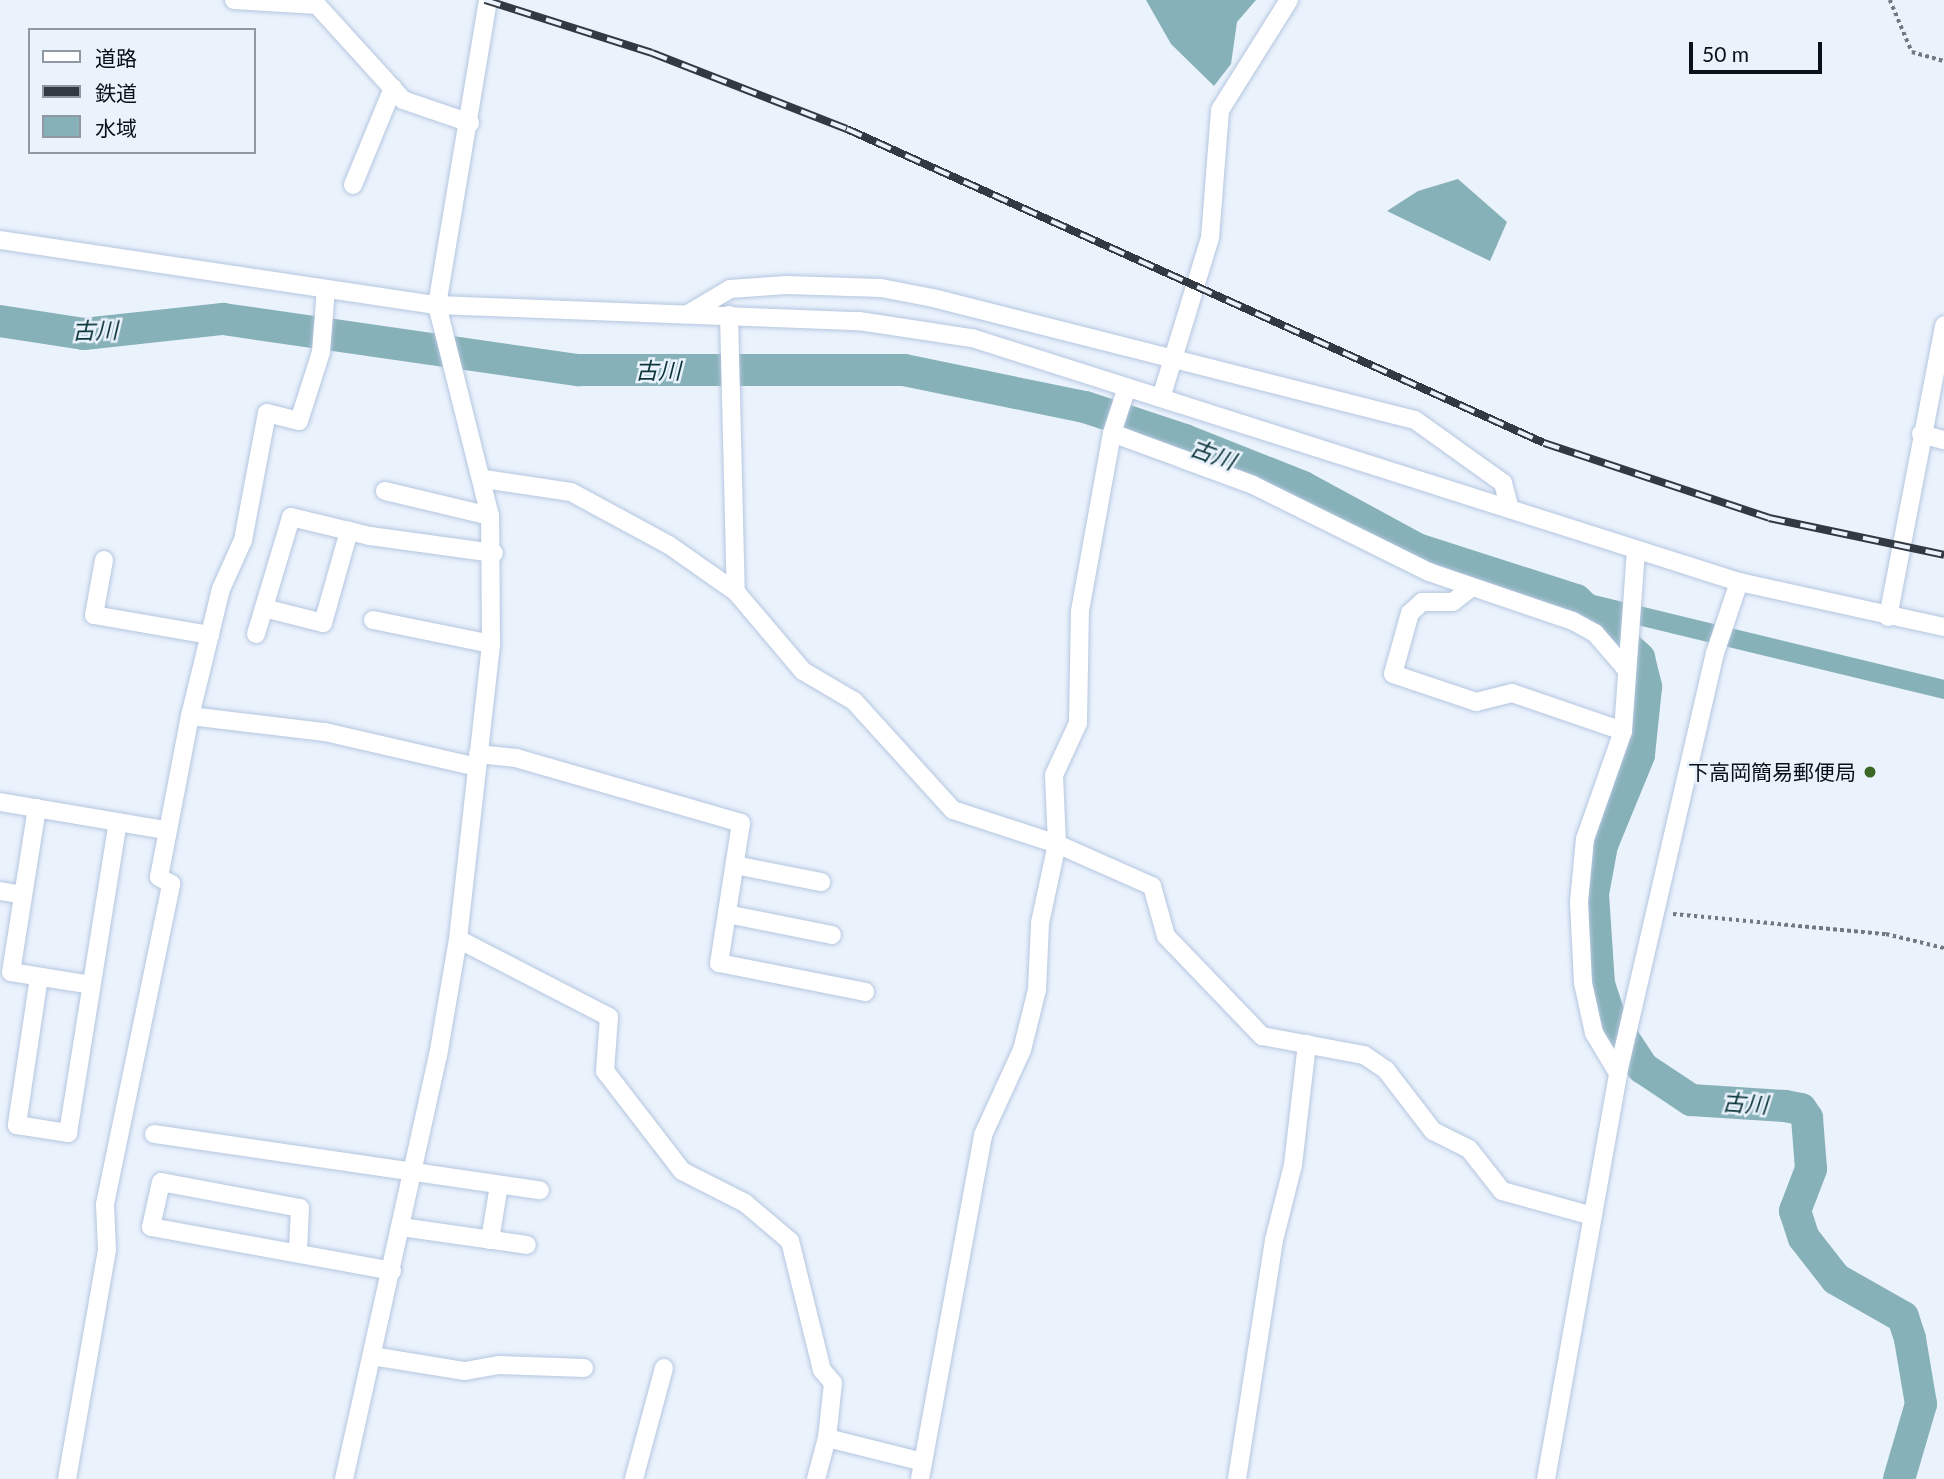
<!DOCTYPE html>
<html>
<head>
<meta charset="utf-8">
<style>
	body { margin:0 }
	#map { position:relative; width:1944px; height:1479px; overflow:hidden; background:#eaf2fc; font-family:Lato,"Noto Sans JP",sans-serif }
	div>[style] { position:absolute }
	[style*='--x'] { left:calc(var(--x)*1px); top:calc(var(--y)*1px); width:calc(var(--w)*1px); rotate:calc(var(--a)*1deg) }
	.water>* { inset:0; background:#87b1b8 }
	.canal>* { height:19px; margin:-9.5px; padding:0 9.5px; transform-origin:9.5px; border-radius:9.5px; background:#87b1b8 }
	.river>* { height:32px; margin:-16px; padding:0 16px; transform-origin:16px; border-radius:16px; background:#87b1b8 }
	.path>* { height:3.5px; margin-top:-1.75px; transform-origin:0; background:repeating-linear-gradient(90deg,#717881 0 3.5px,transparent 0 7px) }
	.roads { filter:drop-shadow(0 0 2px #b5c6e0) drop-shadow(0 0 2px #b5c6e0) }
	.minor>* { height:18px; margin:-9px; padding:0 9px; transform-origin:9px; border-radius:9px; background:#fff }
	.rail>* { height:8px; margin-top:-4px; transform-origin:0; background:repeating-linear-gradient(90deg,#eaf2fc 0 16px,#333942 0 32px); box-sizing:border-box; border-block:2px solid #333942 }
	.dots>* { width:19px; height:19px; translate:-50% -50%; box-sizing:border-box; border:4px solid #eaf2fc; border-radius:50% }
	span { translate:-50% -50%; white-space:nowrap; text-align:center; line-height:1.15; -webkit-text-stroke:5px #eaf2fc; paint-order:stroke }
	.poi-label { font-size:21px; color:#0a1019 }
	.right { translate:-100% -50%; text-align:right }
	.water-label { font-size:23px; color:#0c353b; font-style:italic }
	.legend { position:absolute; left:28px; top:28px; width:228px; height:126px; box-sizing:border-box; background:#eaf2fc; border:2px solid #9098a1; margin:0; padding:9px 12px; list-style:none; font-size:21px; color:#0a1019 }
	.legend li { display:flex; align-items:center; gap:14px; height:35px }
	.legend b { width:35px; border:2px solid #9098a1 }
	.scale { position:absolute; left:1689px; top:42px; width:133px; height:32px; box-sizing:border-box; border:4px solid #0a1019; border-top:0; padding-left:9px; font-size:21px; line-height:24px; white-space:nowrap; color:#0a1019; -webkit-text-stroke:5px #eaf2fc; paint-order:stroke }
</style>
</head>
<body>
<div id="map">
	<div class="water">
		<i style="clip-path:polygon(1146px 0,1256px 0,1237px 22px,1231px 64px,1214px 86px,1171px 44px)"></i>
		<i style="clip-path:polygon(1458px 179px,1507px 222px,1490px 261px,1387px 211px,1418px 191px)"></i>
	</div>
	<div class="canal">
		<i style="--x:1576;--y:600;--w:379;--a:13.6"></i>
	</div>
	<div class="river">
		<i style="--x:0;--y:321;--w:85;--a:8.8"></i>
		<i style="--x:84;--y:334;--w:140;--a:-6.2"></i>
		<i style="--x:223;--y:319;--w:360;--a:8.2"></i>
		<i style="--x:579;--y:370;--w:325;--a:0"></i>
		<i style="--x:904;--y:370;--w:185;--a:11.6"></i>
		<i style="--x:1085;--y:407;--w:105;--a:18.3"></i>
		<i style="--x:1185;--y:440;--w:127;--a:21.7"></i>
		<i style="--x:1303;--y:487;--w:130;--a:28.5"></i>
		<i style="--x:1417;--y:549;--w:167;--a:17.8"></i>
		<i style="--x:1576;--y:600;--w:86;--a:42.6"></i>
		<i style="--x:1639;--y:658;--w:30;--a:76"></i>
		<i style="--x:1646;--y:687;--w:68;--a:95.9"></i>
		<i style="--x:1639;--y:755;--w:97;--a:112.3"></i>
		<i style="--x:1602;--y:845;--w:50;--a:100.4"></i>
		<i style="--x:1593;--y:894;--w:90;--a:86.2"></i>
		<i style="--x:1599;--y:984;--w:36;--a:72"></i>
		<i style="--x:1610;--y:1018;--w:60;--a:56.6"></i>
		<i style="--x:1643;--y:1068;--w:58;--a:33.7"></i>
		<i style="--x:1691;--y:1100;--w:94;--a:3.7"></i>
		<i style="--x:1785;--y:1106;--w:16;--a:11"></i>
		<i style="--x:1801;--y:1109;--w:11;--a:56"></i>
		<i style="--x:1807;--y:1118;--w:51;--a:85.5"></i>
		<i style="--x:1811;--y:1169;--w:45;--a:110.9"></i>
		<i style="--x:1795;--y:1211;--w:28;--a:72"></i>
		<i style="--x:1804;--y:1238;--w:52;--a:52"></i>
		<i style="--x:1836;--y:1279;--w:77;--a:29.6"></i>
		<i style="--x:1903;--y:1317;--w:23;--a:72"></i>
		<i style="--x:1910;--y:1339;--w:66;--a:80.4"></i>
		<i style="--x:1921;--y:1404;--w:78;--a:106.3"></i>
	</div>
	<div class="path">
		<i style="--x:1890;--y:0;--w:56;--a:67.1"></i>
		<i style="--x:1912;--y:52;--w:33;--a:16"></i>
		<i style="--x:1673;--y:914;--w:214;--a:5.4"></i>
		<i style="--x:1886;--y:934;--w:60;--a:13.6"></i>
	</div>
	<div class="roads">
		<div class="minor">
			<i style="--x:234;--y:0;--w:83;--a:3.4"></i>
			<i style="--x:317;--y:5;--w:128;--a:47.8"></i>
			<i style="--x:403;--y:100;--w:71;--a:18.9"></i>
			<i style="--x:353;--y:185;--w:105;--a:-67.6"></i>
			<i style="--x:0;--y:240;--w:442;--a:8.5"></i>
			<i style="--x:437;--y:305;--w:422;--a:2.2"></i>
			<i style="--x:859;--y:321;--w:114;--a:8.6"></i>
			<i style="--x:972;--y:338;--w:805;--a:17.65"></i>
			<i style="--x:1739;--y:582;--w:210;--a:12.4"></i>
			<i style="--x:688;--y:314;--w:49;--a:-30.8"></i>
			<i style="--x:730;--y:289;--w:56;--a:-4.1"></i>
			<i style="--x:786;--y:285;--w:95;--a:1.8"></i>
			<i style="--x:881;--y:288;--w:53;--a:10.9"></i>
			<i style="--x:933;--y:298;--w:497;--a:14.2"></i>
			<i style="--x:1415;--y:420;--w:108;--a:35.6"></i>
			<i style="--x:1503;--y:483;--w:27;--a:75"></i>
			<i style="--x:729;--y:315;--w:277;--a:88.6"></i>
			<i style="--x:1161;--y:398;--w:167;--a:-73"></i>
			<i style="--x:1210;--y:238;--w:128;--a:-85.5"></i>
			<i style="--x:1220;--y:110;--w:130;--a:-57.9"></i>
			<i style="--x:1112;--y:433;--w:150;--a:20.2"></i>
			<i style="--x:1253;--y:485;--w:196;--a:26.3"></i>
			<i style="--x:1429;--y:572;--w:152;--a:18.8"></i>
			<i style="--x:1573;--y:621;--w:25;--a:29"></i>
			<i style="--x:1595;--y:633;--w:48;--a:49.3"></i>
			<i style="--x:1921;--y:434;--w:24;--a:15"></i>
			<i style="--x:484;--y:479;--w:88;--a:8.5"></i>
			<i style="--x:571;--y:492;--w:111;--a:28.4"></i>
			<i style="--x:669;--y:545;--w:82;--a:35"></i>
			<i style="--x:736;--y:592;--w:104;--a:49.7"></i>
			<i style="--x:803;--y:671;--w:59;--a:30.5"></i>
			<i style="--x:854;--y:701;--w:147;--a:47.8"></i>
			<i style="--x:953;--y:810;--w:109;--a:18.1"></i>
			<i style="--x:1057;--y:844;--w:104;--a:23.9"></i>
			<i style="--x:1152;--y:886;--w:52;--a:74.4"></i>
			<i style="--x:1166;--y:936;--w:139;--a:46.2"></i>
			<i style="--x:1262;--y:1036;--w:104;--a:10.6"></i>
			<i style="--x:1364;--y:1055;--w:27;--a:34"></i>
			<i style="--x:1386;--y:1070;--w:77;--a:52.4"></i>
			<i style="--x:1433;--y:1131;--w:40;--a:26.6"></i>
			<i style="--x:1469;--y:1149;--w:53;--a:51.8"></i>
			<i style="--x:1502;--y:1191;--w:94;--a:15.4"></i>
			<i style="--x:385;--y:491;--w:108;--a:13.4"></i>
			<i style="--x:104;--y:560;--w:56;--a:100.3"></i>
			<i style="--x:94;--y:615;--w:118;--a:9.8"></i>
			<i style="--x:1472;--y:587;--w:24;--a:142"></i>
			<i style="--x:1453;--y:602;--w:31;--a:180"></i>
			<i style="--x:1422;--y:602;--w:16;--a:137"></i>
			<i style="--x:1410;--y:613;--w:63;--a:105.6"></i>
			<i style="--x:1393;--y:674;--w:88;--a:18.6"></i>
			<i style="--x:1476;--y:702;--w:37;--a:-14"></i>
			<i style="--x:1512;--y:693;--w:117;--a:18.9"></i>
			<i style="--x:264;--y:608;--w:61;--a:14.3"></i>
			<i style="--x:323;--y:623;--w:96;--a:-74.2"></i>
			<i style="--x:1888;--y:617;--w:297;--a:-79.1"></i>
			<i style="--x:373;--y:620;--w:120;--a:11.5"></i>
			<i style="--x:256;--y:634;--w:122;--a:-73.3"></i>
			<i style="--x:291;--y:517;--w:81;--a:13.5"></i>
			<i style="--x:370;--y:536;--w:125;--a:7.8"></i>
			<i style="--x:190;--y:716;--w:136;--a:6.8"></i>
			<i style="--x:325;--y:732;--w:156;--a:13"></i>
			<i style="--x:478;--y:754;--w:38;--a:6"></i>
			<i style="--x:516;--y:758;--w:234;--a:16.1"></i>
			<i style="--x:741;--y:823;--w:142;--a:98.9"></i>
			<i style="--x:719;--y:963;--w:149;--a:11.2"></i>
			<i style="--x:0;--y:802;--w:168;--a:9.6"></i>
			<i style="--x:37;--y:808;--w:166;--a:99"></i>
			<i style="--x:11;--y:972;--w:81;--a:9.2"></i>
			<i style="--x:735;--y:865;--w:88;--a:11.2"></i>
			<i style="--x:0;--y:891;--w:23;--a:10"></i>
			<i style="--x:727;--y:914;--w:107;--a:11.3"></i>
			<i style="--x:458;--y:939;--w:170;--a:27.3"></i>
			<i style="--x:609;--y:1017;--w:54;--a:94.2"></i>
			<i style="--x:605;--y:1071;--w:126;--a:52.4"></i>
			<i style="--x:682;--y:1171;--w:71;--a:26.9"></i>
			<i style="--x:745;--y:1203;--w:59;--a:40.2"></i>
			<i style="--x:790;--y:1241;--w:133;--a:76.1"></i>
			<i style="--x:822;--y:1370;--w:17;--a:50"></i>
			<i style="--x:833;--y:1383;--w:55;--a:96.2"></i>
			<i style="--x:39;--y:977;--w:150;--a:98.5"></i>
			<i style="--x:17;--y:1125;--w:52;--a:8.9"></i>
			<i style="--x:68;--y:1133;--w:315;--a:-80.9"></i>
			<i style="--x:1618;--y:1073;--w:47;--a:-121"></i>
			<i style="--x:1594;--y:1033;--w:51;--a:-102.4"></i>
			<i style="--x:1583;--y:983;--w:81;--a:-92.8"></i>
			<i style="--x:1579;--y:902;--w:63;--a:-84.6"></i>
			<i style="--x:1585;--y:839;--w:114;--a:-70.6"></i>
			<i style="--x:1623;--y:731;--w:181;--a:-85.9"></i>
			<i style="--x:154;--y:1134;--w:390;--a:8.3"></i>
			<i style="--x:401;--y:1227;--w:127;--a:8.1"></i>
			<i style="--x:490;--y:1240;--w:56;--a:-80.7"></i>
			<i style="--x:298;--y:1250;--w:42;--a:-87.3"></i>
			<i style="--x:300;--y:1208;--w:141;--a:-169.4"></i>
			<i style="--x:161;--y:1182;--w:46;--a:102.5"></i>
			<i style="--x:151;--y:1227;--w:245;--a:10.3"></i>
			<i style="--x:372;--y:1356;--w:94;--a:9.2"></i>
			<i style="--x:465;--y:1371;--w:35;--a:-10"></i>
			<i style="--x:499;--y:1365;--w:85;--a:2"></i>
			<i style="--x:67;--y:1479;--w:232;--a:-80.1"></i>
			<i style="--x:107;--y:1250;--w:46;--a:-92.5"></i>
			<i style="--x:105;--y:1204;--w:327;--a:-78.3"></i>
			<i style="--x:171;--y:884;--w:14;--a:-150"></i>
			<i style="--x:159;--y:877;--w:164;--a:-79.1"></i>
			<i style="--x:190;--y:716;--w:131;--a:-76.3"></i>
			<i style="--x:221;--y:589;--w:54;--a:-65.8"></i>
			<i style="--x:243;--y:540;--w:129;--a:-79.3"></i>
			<i style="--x:267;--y:413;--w:33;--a:14"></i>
			<i style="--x:299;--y:421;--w:72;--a:-72.3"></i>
			<i style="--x:321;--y:352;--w:63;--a:-85.5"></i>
			<i style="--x:344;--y:1479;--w:433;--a:-77.5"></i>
			<i style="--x:438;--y:1056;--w:119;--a:-80.3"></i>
			<i style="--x:458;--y:939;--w:297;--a:-83.6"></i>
			<i style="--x:491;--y:644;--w:128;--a:-90.4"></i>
			<i style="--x:490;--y:516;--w:218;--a:-104.1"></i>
			<i style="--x:437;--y:305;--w:309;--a:-80.5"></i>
			<i style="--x:634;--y:1479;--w:115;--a:-74.9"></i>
			<i style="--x:816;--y:1479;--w:42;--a:-75"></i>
			<i style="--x:827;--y:1438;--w:99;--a:14"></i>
			<i style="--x:920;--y:1479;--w:350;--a:-79.6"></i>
			<i style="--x:983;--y:1135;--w:94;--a:-65.4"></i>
			<i style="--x:1022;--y:1050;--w:62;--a:-76"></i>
			<i style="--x:1037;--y:990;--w:67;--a:-87.4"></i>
			<i style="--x:1040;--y:923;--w:81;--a:-77.9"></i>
			<i style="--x:1057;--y:844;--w:69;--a:-92.5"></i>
			<i style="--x:1054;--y:775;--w:57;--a:-65.2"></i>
			<i style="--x:1078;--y:723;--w:112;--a:-89"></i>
			<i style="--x:1080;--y:611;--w:181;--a:-79.8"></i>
			<i style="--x:1112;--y:433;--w:48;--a:-71.9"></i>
			<i style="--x:1237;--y:1479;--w:242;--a:-81.2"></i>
			<i style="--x:1274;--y:1240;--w:77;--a:-75.8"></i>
			<i style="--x:1293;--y:1165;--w:122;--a:-83.4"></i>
			<i style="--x:1546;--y:1479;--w:412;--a:-79.9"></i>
			<i style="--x:1618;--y:1073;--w:431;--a:-77"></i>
			<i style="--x:1715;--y:653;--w:75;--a:-71.3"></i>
		</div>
	</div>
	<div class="rail">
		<i style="--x:485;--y:0;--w:175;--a:17.6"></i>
		<i style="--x:652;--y:53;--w:209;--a:21.3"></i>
		<i style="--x:847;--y:129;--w:764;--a:24.25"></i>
		<i style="--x:1544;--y:443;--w:237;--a:18.4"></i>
		<i style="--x:1769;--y:518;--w:179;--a:11.9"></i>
	</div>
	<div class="dots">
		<i style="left:1870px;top:772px;background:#3b6725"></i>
	</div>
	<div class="poi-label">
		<span class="right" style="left:1856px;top:772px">下高岡簡易郵便局</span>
	</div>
	<div class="water-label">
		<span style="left:95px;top:330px;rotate:-1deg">古川</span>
		<span style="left:658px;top:370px">古川</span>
		<span style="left:1213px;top:454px;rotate:20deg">古川</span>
		<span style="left:1745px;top:1103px;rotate:4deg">古川</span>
	</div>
	<ul class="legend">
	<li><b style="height:9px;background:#fff"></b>道路</li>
	<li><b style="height:9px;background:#333942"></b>鉄道</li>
	<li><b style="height:19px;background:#87b1b8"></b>水域</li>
	</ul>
	<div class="scale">50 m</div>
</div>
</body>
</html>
